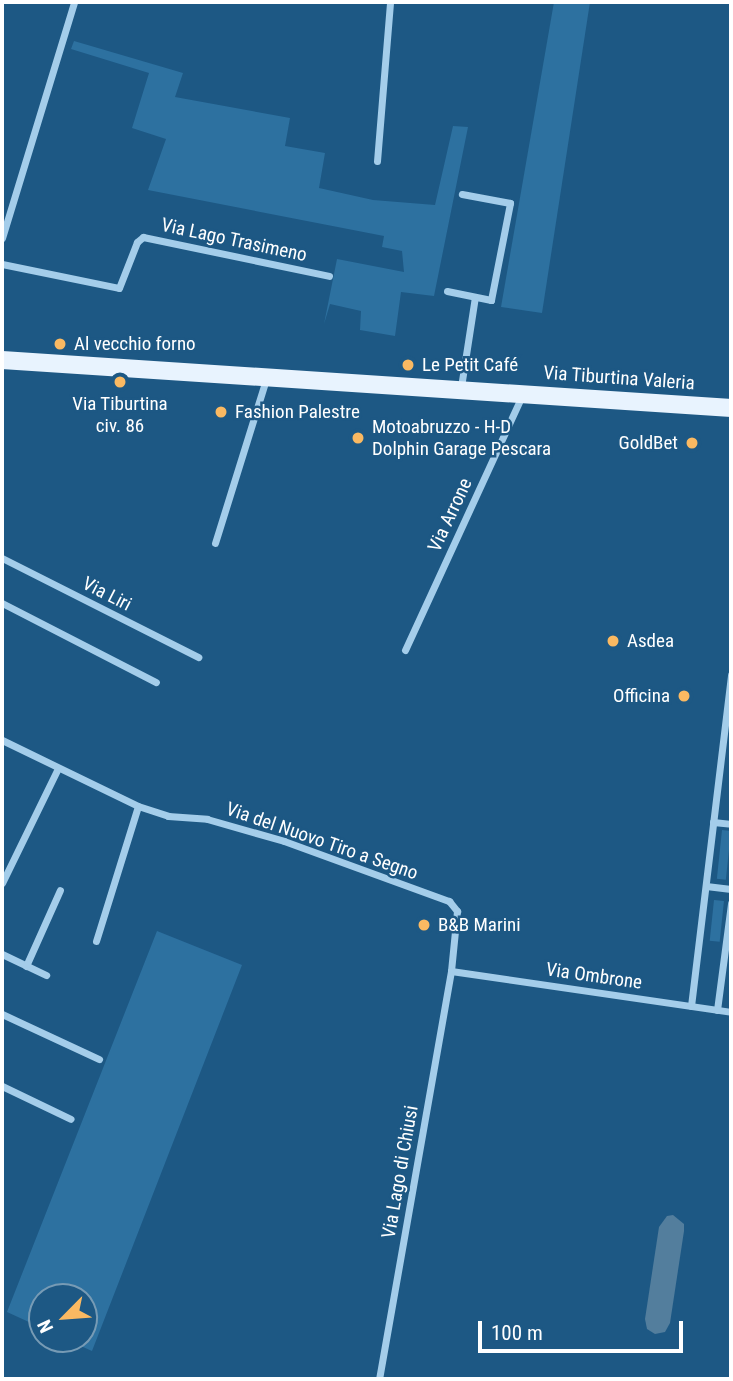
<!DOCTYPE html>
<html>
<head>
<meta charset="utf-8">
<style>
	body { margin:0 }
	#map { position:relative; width:733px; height:1381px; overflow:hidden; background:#1d5884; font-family:"Roboto Condensed",sans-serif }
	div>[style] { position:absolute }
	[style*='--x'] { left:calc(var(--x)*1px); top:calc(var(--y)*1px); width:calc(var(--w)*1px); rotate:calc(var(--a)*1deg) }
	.green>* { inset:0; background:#2d71a0; transform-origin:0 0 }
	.water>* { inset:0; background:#537e9d }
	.street>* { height:7px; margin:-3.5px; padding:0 3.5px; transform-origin:3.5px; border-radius:3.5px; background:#a4cdea }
	.primary>* { height:18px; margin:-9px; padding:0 9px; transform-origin:9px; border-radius:9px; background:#e8f3fe }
	.dots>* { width:19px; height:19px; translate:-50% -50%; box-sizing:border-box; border:4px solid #1d5884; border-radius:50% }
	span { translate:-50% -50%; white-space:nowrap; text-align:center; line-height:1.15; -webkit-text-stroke:5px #1d5884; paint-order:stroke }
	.street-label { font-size:19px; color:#fff }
	.poi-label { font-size:19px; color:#fff }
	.left { translate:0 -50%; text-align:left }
	.right { translate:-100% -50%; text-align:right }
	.frame { position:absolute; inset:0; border:4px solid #fff; pointer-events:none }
	.north { position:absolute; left:28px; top:1283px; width:70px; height:70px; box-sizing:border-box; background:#1d5884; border:2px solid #779bb5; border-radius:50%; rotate:245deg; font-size:19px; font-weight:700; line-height:28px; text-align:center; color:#fff }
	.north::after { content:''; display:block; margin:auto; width:24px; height:32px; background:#fab962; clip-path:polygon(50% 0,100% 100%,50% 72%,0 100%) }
	.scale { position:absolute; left:478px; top:1321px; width:205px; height:32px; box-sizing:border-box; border:4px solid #fff; border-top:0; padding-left:9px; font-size:21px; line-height:24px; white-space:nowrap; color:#fff; -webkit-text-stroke:5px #1d5884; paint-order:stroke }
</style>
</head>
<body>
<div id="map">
	<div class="green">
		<i style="clip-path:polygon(554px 2px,590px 2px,542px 313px,501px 307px)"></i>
		<i style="clip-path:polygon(74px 41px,183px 73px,175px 97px,290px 118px,285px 146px,325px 153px,319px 188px,373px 200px,435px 205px,453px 126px,468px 127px,434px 296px,401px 292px,395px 336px,360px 330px,361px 311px,330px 304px,324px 324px,337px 259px,404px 272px,402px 251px,382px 247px,384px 236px,148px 190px,166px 139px,132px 128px,149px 73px,71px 49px)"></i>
		<i style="left:722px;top:830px;width:9px;height:49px;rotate:6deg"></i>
		<i style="left:714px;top:900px;width:10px;height:41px;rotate:6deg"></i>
		<i style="clip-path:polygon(157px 931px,242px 965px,92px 1351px,65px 1339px,84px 1339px,84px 1297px,42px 1297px,42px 1328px,7px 1312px)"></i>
	</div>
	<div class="water">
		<i style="clip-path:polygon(673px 1215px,684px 1224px,684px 1231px,670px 1323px,665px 1332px,655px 1334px,647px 1329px,645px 1319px,659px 1227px,667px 1216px)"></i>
	</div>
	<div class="street">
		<i style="--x:377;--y:161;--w:160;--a:-85.3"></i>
		<i style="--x:2;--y:238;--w:247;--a:-73"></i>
		<i style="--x:2;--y:264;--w:119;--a:11.6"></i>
		<i style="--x:119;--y:288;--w:49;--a:-68.6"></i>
		<i style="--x:137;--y:242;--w:8;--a:-40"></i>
		<i style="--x:143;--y:237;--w:190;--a:11.8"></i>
		<i style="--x:447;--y:291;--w:45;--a:11.6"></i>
		<i style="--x:491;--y:300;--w:99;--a:-78.9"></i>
		<i style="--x:510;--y:203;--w:49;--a:-169.4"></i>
		<i style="--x:461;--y:387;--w:91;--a:-81.2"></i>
		<i style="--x:215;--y:543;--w:172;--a:-72.7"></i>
		<i style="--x:2;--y:558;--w:220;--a:26.8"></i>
		<i style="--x:2;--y:603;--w:173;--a:27.2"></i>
		<i style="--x:405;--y:650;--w:280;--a:-65.3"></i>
		<i style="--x:2;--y:740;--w:151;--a:25.9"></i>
		<i style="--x:138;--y:806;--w:32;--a:18"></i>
		<i style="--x:168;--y:816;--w:39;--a:4"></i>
		<i style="--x:207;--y:819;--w:80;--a:15.9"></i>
		<i style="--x:284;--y:841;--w:176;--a:20"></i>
		<i style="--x:449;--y:901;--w:13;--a:51"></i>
		<i style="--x:457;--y:911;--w:60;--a:95.7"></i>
		<i style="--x:451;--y:971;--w:414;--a:100"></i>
		<i style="--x:713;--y:822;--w:18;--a:6"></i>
		<i style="--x:2;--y:883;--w:126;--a:-64"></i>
		<i style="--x:706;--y:886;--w:25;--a:7"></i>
		<i style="--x:96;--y:941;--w:141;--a:-72.7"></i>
		<i style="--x:2;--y:954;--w:49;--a:25.5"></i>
		<i style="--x:26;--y:966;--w:83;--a:-65.9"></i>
		<i style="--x:451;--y:971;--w:283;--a:8.3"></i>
		<i style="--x:691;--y:1006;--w:334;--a:-83.1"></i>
		<i style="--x:717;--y:1010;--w:108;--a:-82.5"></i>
		<i style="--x:2;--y:1014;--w:107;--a:24.9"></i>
		<i style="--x:2;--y:1086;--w:76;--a:25.6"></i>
	</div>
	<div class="primary">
		<i style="--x:2;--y:360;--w:731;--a:3.77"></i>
	</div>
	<div class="dots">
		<i style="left:60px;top:344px;background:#fab962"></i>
		<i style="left:408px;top:365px;background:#fab962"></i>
		<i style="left:120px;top:382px;background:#fab962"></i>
		<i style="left:221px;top:412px;background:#fab962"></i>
		<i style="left:358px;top:438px;background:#fab962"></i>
		<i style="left:692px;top:443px;background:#fab962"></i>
		<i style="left:613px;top:641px;background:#fab962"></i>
		<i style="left:684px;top:696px;background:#fab962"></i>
		<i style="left:424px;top:925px;background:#fab962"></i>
	</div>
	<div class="street-label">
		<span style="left:234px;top:240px;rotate:12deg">Via Lago Trasimeno</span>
		<span style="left:619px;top:378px;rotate:4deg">Via Tiburtina Valeria</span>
		<span style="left:450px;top:515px;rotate:-65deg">Via Arrone</span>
		<span style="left:107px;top:594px;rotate:27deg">Via Liri</span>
		<span style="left:322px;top:841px;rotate:19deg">Via del Nuovo Tiro a Segno</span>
		<span style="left:594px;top:976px;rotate:8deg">Via Ombrone</span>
		<span style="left:400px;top:1172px;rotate:-80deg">Via Lago di Chiusi</span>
	</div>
	<div class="poi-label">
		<span class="left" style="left:74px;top:344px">Al vecchio forno</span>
		<span class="left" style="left:422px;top:365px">Le Petit Café</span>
		<span style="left:120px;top:415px">Via Tiburtina<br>civ. 86</span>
		<span class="left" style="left:235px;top:412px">Fashion Palestre</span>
		<span class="left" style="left:372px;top:438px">Motoabruzzo - H-D<br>Dolphin Garage Pescara</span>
		<span class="right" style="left:678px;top:443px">GoldBet</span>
		<span class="left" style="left:627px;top:641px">Asdea</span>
		<span class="right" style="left:670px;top:696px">Officina</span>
		<span class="left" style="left:438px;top:925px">B&amp;B Marini</span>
	</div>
	<div class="frame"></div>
	<div class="north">N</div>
	<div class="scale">100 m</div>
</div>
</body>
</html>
